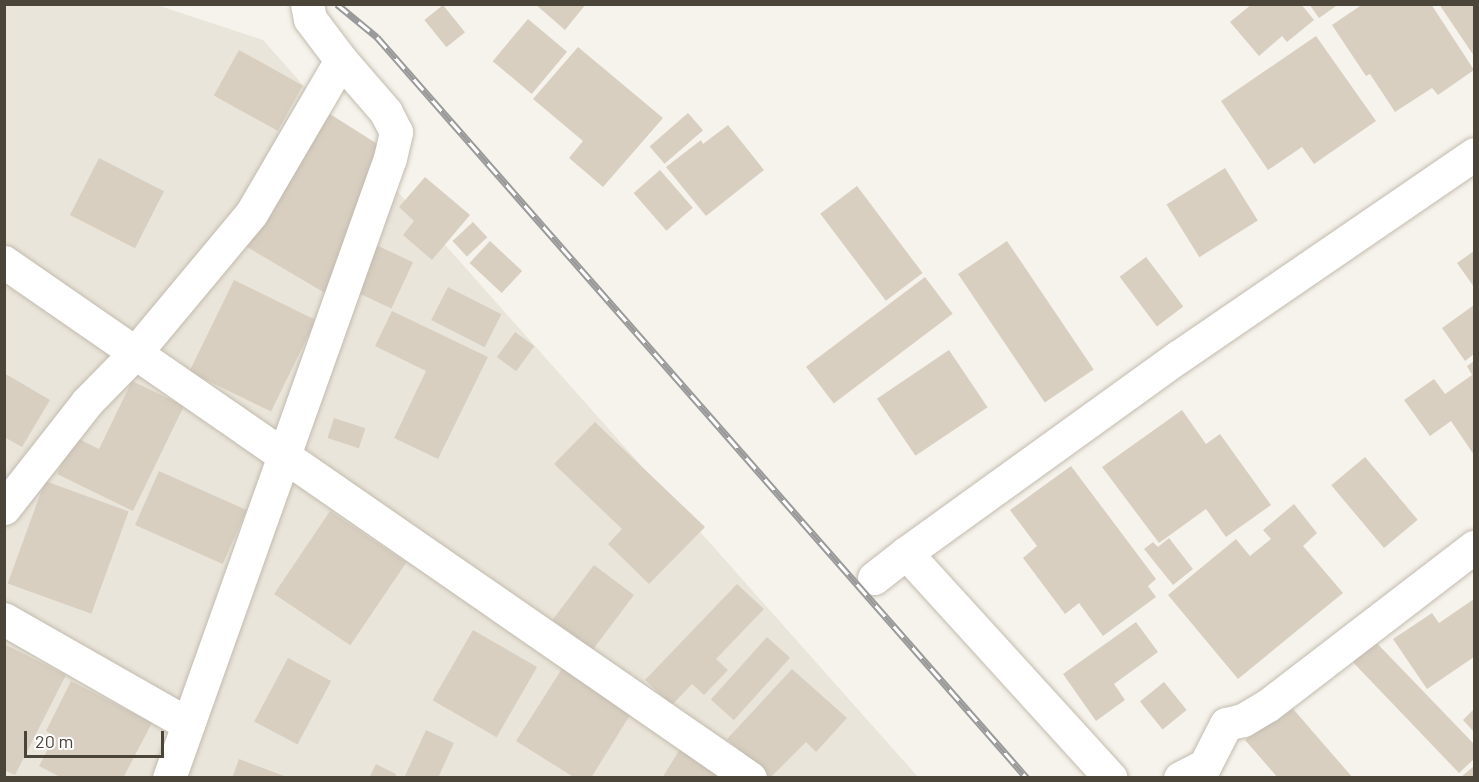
<!DOCTYPE html>
<html>
<head>
<meta charset="utf-8">
<style>
	body { margin:0 }
	#map { position:relative; width:1479px; height:782px; overflow:hidden; background:#f6f3ec; font-family:Barlow,sans-serif }
	div>[style] { position:absolute }
	[style*='--x'] { left:calc(var(--x)*1px); top:calc(var(--y)*1px); width:calc(var(--w)*1px); rotate:calc(var(--a)*1deg) }
	.residential>* { inset:0; background:#eae5da }
	.building>* { inset:0; background:#d8cfc1; transform-origin:0 0 }
	.roads { filter:drop-shadow(0 0 2px #c2bbae) drop-shadow(0 0 2px #c2bbae) }
	.minor>* { height:33px; margin:-16.5px; padding:0 16.5px; transform-origin:16.5px; border-radius:16.5px; background:#fff }
	.rail>* { height:7px; margin-top:-3.5px; transform-origin:0; background:repeating-linear-gradient(90deg,#fff 0 14px,#9a9a9a 0 28px); box-sizing:border-box; border-block:2px solid #9a9a9a }
	span { translate:-50% -50%; white-space:nowrap; text-align:center; line-height:1.15; -webkit-text-stroke:5px #fff; paint-order:stroke }
	.frame { position:absolute; inset:0; border:6px solid #4b4439; pointer-events:none }
	.scale { position:absolute; left:24px; top:731px; width:140px; height:27px; box-sizing:border-box; border:3px solid #4b4439; border-top:0; padding-left:8px; font-size:18px; line-height:21px; white-space:nowrap; color:#4b4439; -webkit-text-stroke:4px #fff; paint-order:stroke }
</style>
</head>
<body>
<div id="map">
	<div class="residential">
		<i style="clip-path:polygon(5px 4px,157px 5px,263px 40px,918px 777px,5px 778px)"></i>
	</div>
	<div class="building">
		<i style="clip-path:polygon(535px 4px,586px 4px,565px 30px)"></i>
		<i style="clip-path:polygon(1252px 4px,1301px 4px,1314px 20px,1287px 42px,1282px 36px,1259px 56px,1230px 22px)"></i>
		<i style="clip-path:polygon(1309px 4px,1339px 4px,1319px 18px)"></i>
		<i style="clip-path:polygon(1363px 4px,1431px 4px,1474px 70px,1438px 95px,1432px 88px,1395px 112px,1370px 74px,1366px 76px,1332px 25px)"></i>
		<i style="clip-path:polygon(1439px 4px,1474px 4px,1474px 56px)"></i>
		<i style="left:443px;top:5px;width:35px;height:24px;rotate:51deg"></i>
		<i style="left:528px;top:19px;width:51px;height:55px;rotate:40deg"></i>
		<i style="clip-path:polygon(1316px 36px,1376px 121px,1314px 164px,1302px 147px,1268px 170px,1221px 101px)"></i>
		<i style="clip-path:polygon(578px 47px,663px 118px,603px 187px,569px 158px,583px 141px,533px 99px)"></i>
		<i style="left:239px;top:50px;width:73px;height:52px;rotate:29deg"></i>
		<i style="left:688px;top:113px;width:23px;height:51px;rotate:49deg"></i>
		<i style="clip-path:polygon(330px 114px,379px 145px,330px 296px,247px 247px)"></i>
		<i style="clip-path:polygon(728px 125px,764px 170px,706px 216px,666px 167px,701px 140px,703px 144px)"></i>
		<i style="left:99px;top:158px;width:73px;height:64px;rotate:27deg"></i>
		<i style="left:1225px;top:168px;width:62px;height:69px;rotate:58deg"></i>
		<i style="left:660px;top:170px;width:50px;height:35px;rotate:49deg"></i>
		<i style="clip-path:polygon(425px 177px,470px 215px,432px 260px,403px 235px,414px 221px,399px 207px)"></i>
		<i style="left:857px;top:186px;width:109px;height:46px;rotate:53deg"></i>
		<i style="left:473px;top:222px;width:21px;height:28px;rotate:47deg"></i>
		<i style="left:490px;top:241px;width:44px;height:30px;rotate:43deg"></i>
		<i style="left:1007px;top:241px;width:155px;height:59px;rotate:56deg"></i>
		<i style="left:374px;top:244px;width:43px;height:51px;rotate:25deg"></i>
		<i style="clip-path:polygon(1474px 251px,1474px 287px,1457px 263px)"></i>
		<i style="left:1146px;top:257px;width:62px;height:33px;rotate:53deg"></i>
		<i style="left:925px;top:277px;width:46px;height:149px;rotate:53deg"></i>
		<i style="left:234px;top:280px;width:91px;height:102px;rotate:26deg"></i>
		<i style="left:448px;top:287px;width:60px;height:37px;rotate:27deg"></i>
		<i style="clip-path:polygon(1474px 305px,1474px 354px,1465px 361px,1442px 328px)"></i>
		<i style="clip-path:polygon(392px 311px,488px 357px,438px 459px,394px 438px,426px 371px,375px 346px)"></i>
		<i style="left:515px;top:332px;width:24px;height:31px;rotate:36deg"></i>
		<i style="left:949px;top:350px;width:69px;height:87px;rotate:56deg"></i>
		<i style="clip-path:polygon(1474px 361px,1474px 455px,1451px 421px,1430px 436px,1404px 400px,1434px 379px,1445px 394px,1472px 375px,1467px 366px)"></i>
		<i style="clip-path:polygon(4px 373px,50px 400px,22px 447px,4px 437px)"></i>
		<i style="clip-path:polygon(132px 381px,184px 406px,133px 511px,57px 474px,75px 437px,99px 449px)"></i>
		<i style="clip-path:polygon(1182px 410px,1206px 444px,1220px 434px,1271px 505px,1226px 537px,1206px 509px,1159px 543px,1102px 467px)"></i>
		<i style="left:334px;top:418px;width:33px;height:21px;rotate:18deg"></i>
		<i style="clip-path:polygon(595px 422px,705px 527px,649px 584px,608px 544px,622px 529px,554px 464px)"></i>
		<i style="left:1365px;top:457px;width:82px;height:44px;rotate:50deg"></i>
		<i style="clip-path:polygon(1071px 466px,1156px 579px,1148px 586px,1156px 597px,1103px 636px,1079px 603px,1065px 614px,1023px 558px,1037px 546px,1010px 510px)"></i>
		<i style="left:159px;top:471px;width:96px;height:59px;rotate:24deg"></i>
		<i style="left:45px;top:481px;width:89px;height:109px;rotate:20deg"></i>
		<i style="clip-path:polygon(1294px 504px,1317px 533px,1303px 546px,1343px 593px,1238px 679px,1168px 595px,1236px 539px,1250px 556px,1271px 539px,1263px 530px)"></i>
		<i style="left:330px;top:511px;width:92px;height:100px;rotate:34deg"></i>
		<i style="clip-path:polygon(1169px 538px,1193px 569px,1173px 585px,1144px 549px,1153px 542px,1158px 547px)"></i>
		<i style="left:594px;top:565px;width:50px;height:69px;rotate:37deg"></i>
		<i style="clip-path:polygon(737px 584px,764px 609px,716px 659px,728px 670px,704px 695px,692px 684px,672px 705px,645px 680px)"></i>
		<i style="clip-path:polygon(1474px 599px,1474px 657px,1427px 689px,1393px 639px,1432px 613px,1439px 623px)"></i>
		<i style="clip-path:polygon(1136px 622px,1158px 652px,1114px 684px,1125px 700px,1096px 721px,1063px 674px)"></i>
		<i style="left:473px;top:630px;width:74px;height:81px;rotate:30deg"></i>
		<i style="clip-path:polygon(1369px 635px,1474px 744px,1474px 759px,1459px 773px,1347px 656px)"></i>
		<i style="left:767px;top:637px;width:31px;height:84px;rotate:42deg"></i>
		<i style="clip-path:polygon(4px 644px,66px 675px,15px 775px,4px 770px)"></i>
		<i style="left:288px;top:658px;width:49px;height:72px;rotate:28deg"></i>
		<i style="clip-path:polygon(565px 664px,635px 707px,591px 778px,575px 778px,516px 741px)"></i>
		<i style="clip-path:polygon(792px 669px,847px 718px,816px 752px,806px 742px,770px 778px,727px 739px)"></i>
		<i style="clip-path:polygon(71px 681px,152px 723px,123px 778px,62px 778px,39px 766px,55px 736px,46px 731px)"></i>
		<i style="left:1164px;top:682px;width:36px;height:31px;rotate:51deg"></i>
		<i style="clip-path:polygon(1288px 703px,1353px 778px,1278px 778px,1245px 740px)"></i>
		<i style="clip-path:polygon(1474px 709px,1474px 732px,1463px 720px)"></i>
		<i style="clip-path:polygon(426px 730px,454px 743px,438px 778px,404px 778px)"></i>
		<i style="clip-path:polygon(682px 746px,721px 771px,717px 778px,662px 778px)"></i>
		<i style="clip-path:polygon(239px 759px,287px 777px,287px 778px,232px 778px)"></i>
		<i style="clip-path:polygon(376px 764px,396px 774px,395px 778px,369px 778px)"></i>
		<i style="clip-path:polygon(1474px 766px,1474px 778px,1460px 778px)"></i>
	</div>
	<div class="roads">
		<div class="minor">
			<i style="--x:4;--y:262;--w:907;--a:34.67"></i>
			<i style="--x:4;--y:508;--w:135;--a:-51.9"></i>
			<i style="--x:87;--y:402;--w:69;--a:-45.6"></i>
			<i style="--x:135;--y:353;--w:181;--a:-50.2"></i>
			<i style="--x:251;--y:214;--w:178;--a:-59.7"></i>
			<i style="--x:906;--y:553;--w:335;--a:-35.8"></i>
			<i style="--x:1178;--y:357;--w:359;--a:-34.4"></i>
			<i style="--x:874;--y:578;--w:41;--a:-38"></i>
			<i style="--x:906;--y:553;--w:304;--a:47.7"></i>
			<i style="--x:4;--y:619;--w:212;--a:29.7"></i>
			<i style="--x:169;--y:778;--w:658;--a:-70.38"></i>
			<i style="--x:390;--y:158;--w:27;--a:-77"></i>
			<i style="--x:396;--y:132;--w:22;--a:-117"></i>
			<i style="--x:386;--y:112;--w:69;--a:-130.9"></i>
			<i style="--x:341;--y:60;--w:51;--a:-127.1"></i>
			<i style="--x:310;--y:19;--w:15;--a:-101"></i>
			<i style="--x:1180;--y:778;--w:28;--a:-27"></i>
			<i style="--x:1205;--y:765;--w:46;--a:-62.9"></i>
			<i style="--x:1226;--y:724;--w:17;--a:-13"></i>
			<i style="--x:1243;--y:720;--w:29;--a:-31"></i>
			<i style="--x:1268;--y:705;--w:260;--a:-37.5"></i>
		</div>
	</div>
	<div class="rail">
		<i style="--x:337;--y:4;--w:52;--a:39.5"></i>
		<i style="--x:377;--y:37;--w:986;--a:48.74"></i>
	</div>
	<div class="frame"></div>
	<div class="scale">20 m</div>
</div>
</body>
</html>
